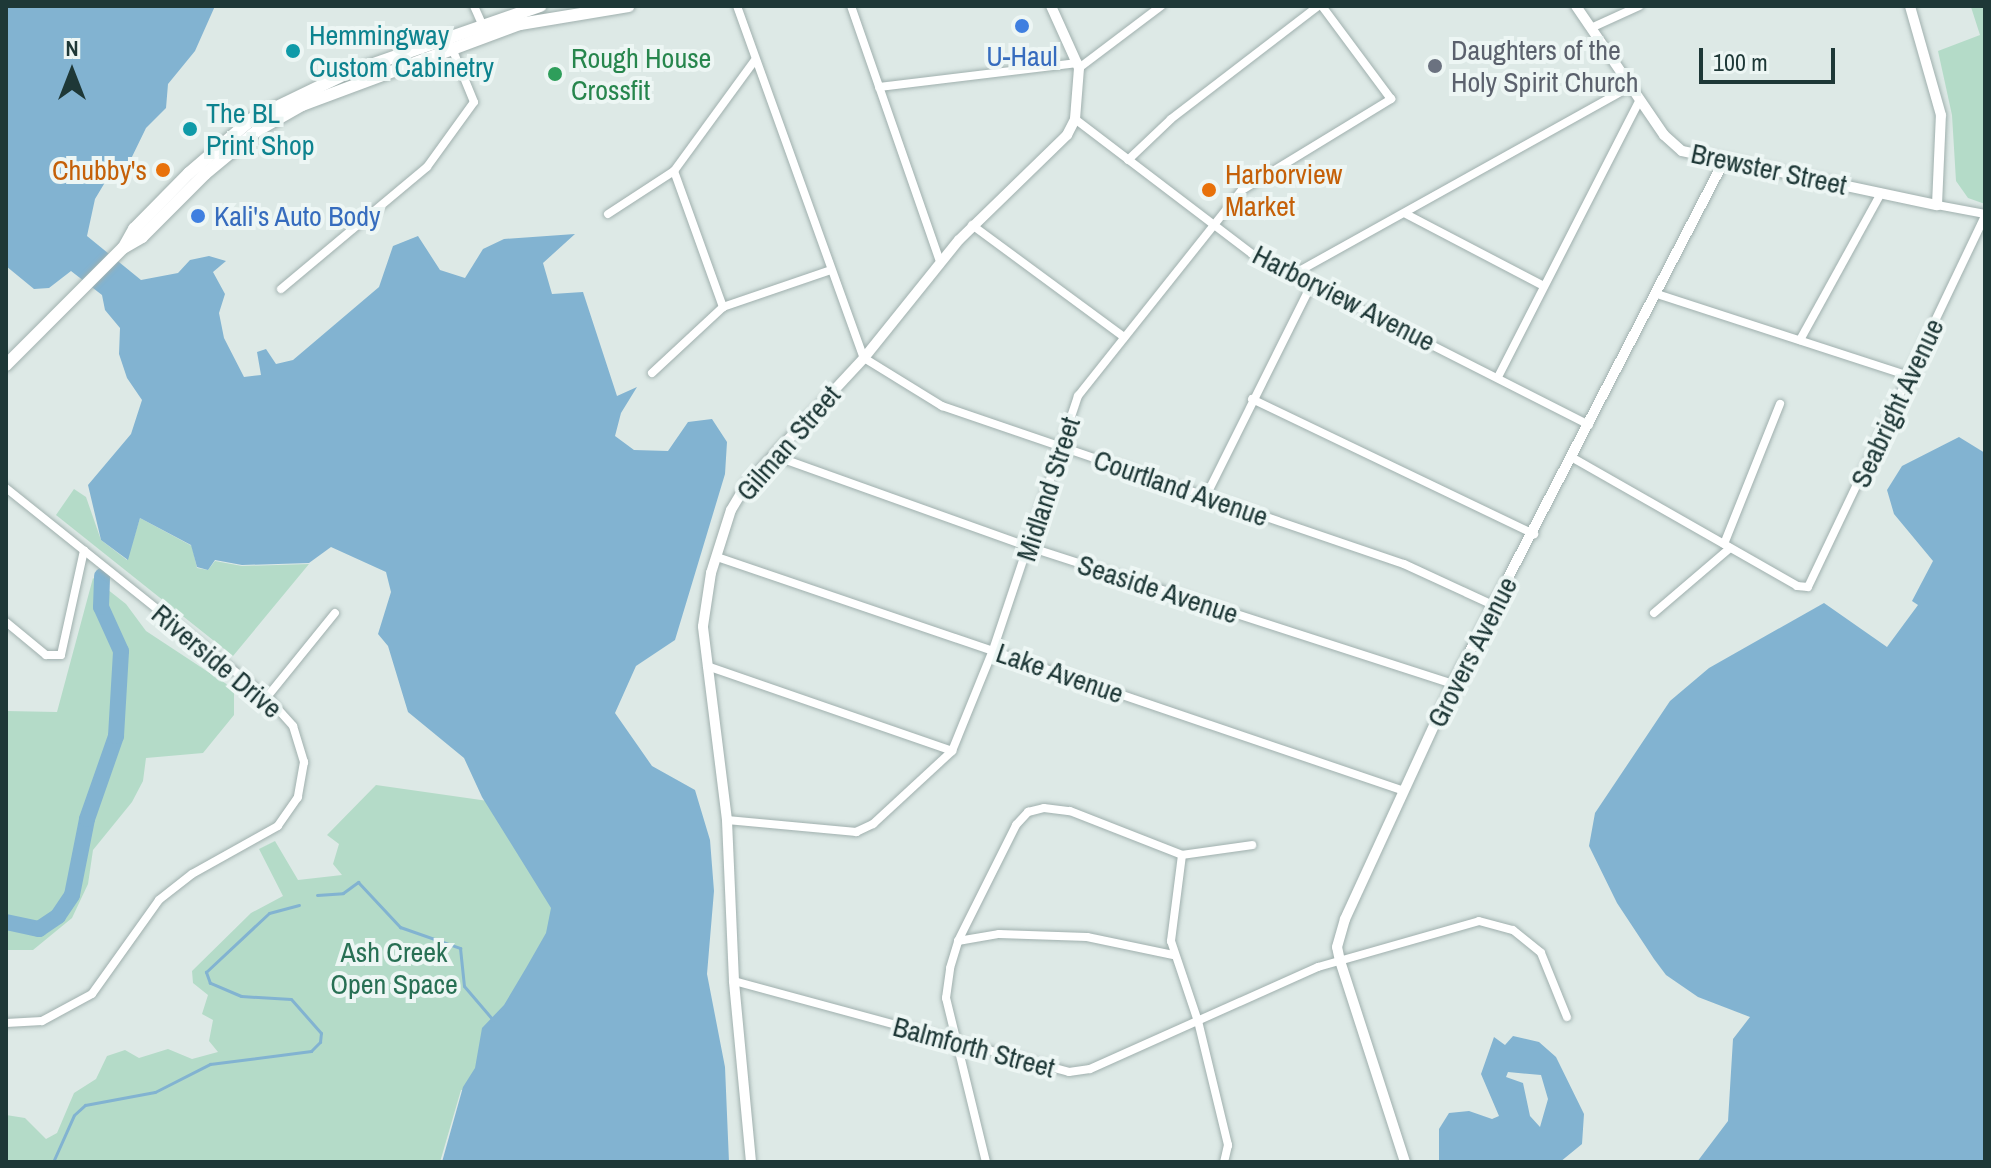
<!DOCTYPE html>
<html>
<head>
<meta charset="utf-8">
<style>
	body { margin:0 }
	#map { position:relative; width:1991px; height:1168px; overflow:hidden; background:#dde9e6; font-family:"Archivo Narrow",sans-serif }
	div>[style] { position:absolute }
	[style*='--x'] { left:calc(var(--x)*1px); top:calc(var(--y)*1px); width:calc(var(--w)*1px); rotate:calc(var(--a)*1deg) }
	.green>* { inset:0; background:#b4dbc8 }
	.water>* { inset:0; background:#82b3d1 }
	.stream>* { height:3px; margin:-1.5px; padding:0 1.5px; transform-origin:1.5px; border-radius:1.5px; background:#82b3d1 }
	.river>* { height:16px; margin:-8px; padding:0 8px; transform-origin:8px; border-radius:8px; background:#82b3d1 }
	.roads { filter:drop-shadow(0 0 2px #a0b0ae) drop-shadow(0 0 2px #a0b0ae) }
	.minor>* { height:8px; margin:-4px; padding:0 4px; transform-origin:4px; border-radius:4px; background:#fff }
	.tertiary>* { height:10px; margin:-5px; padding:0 5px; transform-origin:5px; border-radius:5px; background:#fff }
	.secondary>* { height:12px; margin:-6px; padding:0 6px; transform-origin:6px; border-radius:6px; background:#fff }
	.dots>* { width:22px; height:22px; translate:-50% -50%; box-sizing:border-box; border:4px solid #edf6f4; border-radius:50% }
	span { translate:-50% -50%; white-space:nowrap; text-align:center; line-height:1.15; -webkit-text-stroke:8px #edf6f4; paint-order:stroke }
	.culture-label { font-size:28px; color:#0d838f }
	.left { translate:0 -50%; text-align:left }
	.worship-label { font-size:28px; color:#5b616d }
	.shop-label { font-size:28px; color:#366cbe }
	.leisure-label { font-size:28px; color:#27864d }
	.street-label { font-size:28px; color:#1e3837 }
	.food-label { font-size:28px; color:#c56008 }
	.right { translate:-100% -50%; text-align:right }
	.park-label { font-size:28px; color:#287054 }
	.frame { position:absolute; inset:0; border:8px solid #1e3837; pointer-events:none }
	.north { position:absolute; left:32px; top:32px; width:80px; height:80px; -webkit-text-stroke:6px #edf6f4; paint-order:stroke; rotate:0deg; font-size:22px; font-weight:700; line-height:32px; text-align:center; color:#1e3837 }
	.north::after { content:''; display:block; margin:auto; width:28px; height:36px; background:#1e3837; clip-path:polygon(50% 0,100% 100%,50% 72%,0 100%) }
	.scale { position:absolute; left:1699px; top:48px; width:136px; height:36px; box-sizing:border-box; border:4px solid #1e3837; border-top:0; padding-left:10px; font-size:24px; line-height:28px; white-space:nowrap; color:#1e3837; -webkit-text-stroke:6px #edf6f4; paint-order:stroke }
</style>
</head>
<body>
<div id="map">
	<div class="green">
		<i style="clip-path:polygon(1985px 6px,1985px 204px,1968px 198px,1956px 181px,1952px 115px,1938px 51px,1980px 35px,1971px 7px)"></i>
		<i style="clip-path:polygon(74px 489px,86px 497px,101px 540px,127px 560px,140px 518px,192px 546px,197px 568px,208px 570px,215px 561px,242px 566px,309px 564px,233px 656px,56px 515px)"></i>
		<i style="clip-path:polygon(93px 578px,126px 604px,146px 631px,234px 689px,234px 715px,203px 753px,146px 758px,143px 781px,132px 802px,93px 850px,88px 884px,72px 918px,33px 950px,6px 950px,6px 711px,57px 712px)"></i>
		<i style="clip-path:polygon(376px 785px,495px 802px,557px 910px,552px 932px,467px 1090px,461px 1090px,440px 1162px,6px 1162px,6px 1115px,25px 1118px,46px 1139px,57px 1133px,74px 1093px,96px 1079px,107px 1056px,125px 1050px,139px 1058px,168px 1049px,192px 1059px,218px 1052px,209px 1041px,213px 1020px,202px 1014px,208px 995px,193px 983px,192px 971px,251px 913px,283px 896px,259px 849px,275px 841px,298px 880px,342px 875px,333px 864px,339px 844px,327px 835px)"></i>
	</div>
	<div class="water">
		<i style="clip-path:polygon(6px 6px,215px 6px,195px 51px,168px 84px,166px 108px,146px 128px,129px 163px,107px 179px,95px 199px,87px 236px,141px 280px,178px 273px,190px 260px,209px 256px,226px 261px,213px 272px,225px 294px,219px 313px,224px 338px,244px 377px,261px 375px,257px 352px,266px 349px,276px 364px,293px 360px,379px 287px,393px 246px,418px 236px,440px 270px,465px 278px,483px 249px,504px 239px,575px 234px,543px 263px,552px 294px,583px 292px,617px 396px,637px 387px,621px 413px,615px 436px,634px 450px,668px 451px,688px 422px,712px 419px,727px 442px,725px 474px,675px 640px,636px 666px,615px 713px,652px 766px,695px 790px,710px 840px,714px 891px,707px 974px,725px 1067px,729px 1162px,442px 1162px,463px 1087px,475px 1068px,482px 1028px,504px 1005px,526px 968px,546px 933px,551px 908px,482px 797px,464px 758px,408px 712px,388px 646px,378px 634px,391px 592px,386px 572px,331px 547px,309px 563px,242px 565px,215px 560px,208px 570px,197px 567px,191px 545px,140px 518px,128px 560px,101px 540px,88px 485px,131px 434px,142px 400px,127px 378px,119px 354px,120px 328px,105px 310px,102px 295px,71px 271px,49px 288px,34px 289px,6px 266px)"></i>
		<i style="clip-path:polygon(1959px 437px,1985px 453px,1985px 1162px,1697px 1162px,1728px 1121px,1733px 1039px,1750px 1017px,1698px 997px,1666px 975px,1654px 959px,1617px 903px,1589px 846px,1595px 813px,1670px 701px,1709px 668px,1824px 603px,1887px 647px,1918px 605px,1912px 601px,1933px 561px,1894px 514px,1887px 490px,1902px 466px)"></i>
		<i style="clip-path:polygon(evenodd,1513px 1036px,1539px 1042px,1556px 1057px,1584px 1114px,1582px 1144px,1560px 1162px,1439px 1162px,1439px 1129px,1449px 1113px,1469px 1111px,1492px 1119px,1499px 1116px,1481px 1074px,1494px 1037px,1505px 1045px,1513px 1036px,1508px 1072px,1541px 1075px,1548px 1099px,1540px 1127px,1530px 1116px,1523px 1083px,1506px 1077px,1508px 1072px)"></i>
	</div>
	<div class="stream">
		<i style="--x:317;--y:895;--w:26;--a:-4"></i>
		<i style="--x:343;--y:893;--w:19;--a:-36"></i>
		<i style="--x:358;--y:882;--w:62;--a:47"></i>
		<i style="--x:400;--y:927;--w:64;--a:19.3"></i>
		<i style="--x:460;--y:948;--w:38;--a:84"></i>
		<i style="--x:464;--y:986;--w:45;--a:49.5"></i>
		<i style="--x:53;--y:1162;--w:51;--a:-65.9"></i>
		<i style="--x:74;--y:1115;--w:15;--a:-42"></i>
		<i style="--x:85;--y:1105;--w:71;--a:-10.5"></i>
		<i style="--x:155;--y:1092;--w:62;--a:-27"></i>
		<i style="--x:210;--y:1064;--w:102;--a:-7.3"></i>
		<i style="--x:311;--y:1051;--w:13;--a:-45"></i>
		<i style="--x:320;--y:1042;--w:9;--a:-84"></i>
		<i style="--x:321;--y:1033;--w:45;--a:-131.4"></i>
		<i style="--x:291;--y:999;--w:50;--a:-176.6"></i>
		<i style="--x:241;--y:996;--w:34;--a:-157"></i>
		<i style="--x:210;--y:983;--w:12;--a:-110"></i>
		<i style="--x:206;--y:972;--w:86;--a:-43.1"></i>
		<i style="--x:269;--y:913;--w:31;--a:-15"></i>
	</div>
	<div class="river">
		<i style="--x:6;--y:922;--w:34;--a:12"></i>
		<i style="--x:39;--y:929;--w:23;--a:-34"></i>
		<i style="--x:58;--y:916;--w:25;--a:-56"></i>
		<i style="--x:72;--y:895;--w:77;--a:-78.8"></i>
		<i style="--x:87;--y:819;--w:88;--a:-70.7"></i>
		<i style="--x:116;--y:736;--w:85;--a:-86.6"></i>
		<i style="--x:121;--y:651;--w:48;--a:-114.4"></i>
		<i style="--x:101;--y:607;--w:31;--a:-88"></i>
	</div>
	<div class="roads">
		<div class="minor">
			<i style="--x:474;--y:6;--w:24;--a:66"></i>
			<i style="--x:737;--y:6;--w:374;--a:70.2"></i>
			<i style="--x:864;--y:358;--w:92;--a:31.6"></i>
			<i style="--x:942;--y:406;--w:488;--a:18.9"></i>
			<i style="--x:1404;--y:564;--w:100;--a:24.8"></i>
			<i style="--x:851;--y:6;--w:271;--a:70.8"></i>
			<i style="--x:1591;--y:28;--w:53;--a:-24.6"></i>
			<i style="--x:1079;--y:68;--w:103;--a:-37.1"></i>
			<i style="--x:879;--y:87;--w:200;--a:-6.9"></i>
			<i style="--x:1075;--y:119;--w:223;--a:37.3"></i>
			<i style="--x:1252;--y:254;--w:378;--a:26.9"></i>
			<i style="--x:1128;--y:160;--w:59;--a:-43.6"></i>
			<i style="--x:1171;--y:119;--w:185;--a:-37.5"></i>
			<i style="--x:674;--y:171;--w:145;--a:70.2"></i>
			<i style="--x:1937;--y:205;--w:49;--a:10.6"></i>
			<i style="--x:608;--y:214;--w:79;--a:-33.1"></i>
			<i style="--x:674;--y:171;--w:137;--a:-53.9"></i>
			<i style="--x:1406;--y:214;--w:153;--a:27.6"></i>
			<i style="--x:972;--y:225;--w:189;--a:36.4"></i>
			<i style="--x:1292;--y:275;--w:389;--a:-29.1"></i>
			<i style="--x:281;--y:289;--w:190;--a:-39.9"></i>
			<i style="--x:427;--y:167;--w:80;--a:-54.1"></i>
			<i style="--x:474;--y:102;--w:61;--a:-112.3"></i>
			<i style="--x:1657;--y:294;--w:266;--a:18"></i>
			<i style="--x:1800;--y:340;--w:168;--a:-61.1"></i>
			<i style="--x:652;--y:373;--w:97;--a:-42.9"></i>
			<i style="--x:723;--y:307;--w:114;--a:-18.9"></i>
			<i style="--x:1498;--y:377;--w:311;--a:-62.9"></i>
			<i style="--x:1252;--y:399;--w:313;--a:25.6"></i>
			<i style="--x:775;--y:456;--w:270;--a:19.7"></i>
			<i style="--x:1029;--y:547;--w:446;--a:17.9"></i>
			<i style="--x:1573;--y:458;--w:258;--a:29.7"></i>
			<i style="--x:1797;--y:586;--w:11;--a:5"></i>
			<i style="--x:1808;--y:587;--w:411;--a:-64.5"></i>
			<i style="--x:6;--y:488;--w:334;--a:38.7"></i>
			<i style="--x:267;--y:697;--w:39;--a:48"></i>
			<i style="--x:293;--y:726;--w:38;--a:73"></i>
			<i style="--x:304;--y:762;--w:36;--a:100"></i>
			<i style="--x:298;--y:797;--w:35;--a:125"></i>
			<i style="--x:278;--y:826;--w:98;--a:150.8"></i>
			<i style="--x:192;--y:874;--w:42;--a:141.8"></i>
			<i style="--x:159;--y:900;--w:115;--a:125.5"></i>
			<i style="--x:92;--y:994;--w:57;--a:151.6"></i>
			<i style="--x:42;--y:1021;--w:36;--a:177"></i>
			<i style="--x:1206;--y:496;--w:236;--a:-63.5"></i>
			<i style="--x:1724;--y:544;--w:151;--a:-68.2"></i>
			<i style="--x:717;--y:557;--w:726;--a:18.81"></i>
			<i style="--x:1654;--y:613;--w:100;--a:-40.5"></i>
			<i style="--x:6;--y:622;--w:52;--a:39.5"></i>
			<i style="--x:46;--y:655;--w:15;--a:0"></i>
			<i style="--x:61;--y:655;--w:107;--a:-77.6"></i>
			<i style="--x:707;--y:666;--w:259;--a:19.1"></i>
			<i style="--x:267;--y:697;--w:108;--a:-51"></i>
			<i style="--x:727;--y:820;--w:130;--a:5.3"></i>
			<i style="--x:856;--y:832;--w:19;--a:-25"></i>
			<i style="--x:873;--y:824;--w:108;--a:-42.7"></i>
			<i style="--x:952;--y:751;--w:109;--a:-67.9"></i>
			<i style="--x:993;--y:650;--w:268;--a:-71.5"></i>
			<i style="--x:1078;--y:396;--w:263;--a:-51.5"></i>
			<i style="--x:1242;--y:190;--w:175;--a:-31.4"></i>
			<i style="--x:1391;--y:99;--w:116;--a:-126.6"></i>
			<i style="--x:1182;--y:855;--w:71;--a:-8.1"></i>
			<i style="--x:958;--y:941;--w:42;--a:-9.7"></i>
			<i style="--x:999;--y:934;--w:88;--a:2"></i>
			<i style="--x:1087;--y:937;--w:88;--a:11.8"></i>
			<i style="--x:734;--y:981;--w:347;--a:15.2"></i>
			<i style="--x:1069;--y:1072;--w:21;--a:-8"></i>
			<i style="--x:1090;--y:1069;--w:250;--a:-24.1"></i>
			<i style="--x:1318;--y:967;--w:167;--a:-15.9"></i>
			<i style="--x:1479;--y:921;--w:35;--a:15"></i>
			<i style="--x:1513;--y:930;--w:36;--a:39"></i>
			<i style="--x:1541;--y:953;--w:69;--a:67.9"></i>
			<i style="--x:986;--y:1162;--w:169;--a:-103.7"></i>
			<i style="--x:946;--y:998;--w:30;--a:-82"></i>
			<i style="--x:950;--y:968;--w:28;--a:-73"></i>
			<i style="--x:958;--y:941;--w:130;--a:-63.4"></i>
			<i style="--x:1016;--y:825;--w:18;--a:-47"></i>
			<i style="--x:1028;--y:812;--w:16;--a:-14"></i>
			<i style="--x:1044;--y:808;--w:26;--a:7"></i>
			<i style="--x:1070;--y:811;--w:120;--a:21.4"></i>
			<i style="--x:1182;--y:855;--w:87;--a:97.3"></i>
			<i style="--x:1171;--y:941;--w:84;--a:71.4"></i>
			<i style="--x:1198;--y:1021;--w:128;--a:76.4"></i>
			<i style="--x:1228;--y:1145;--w:17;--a:103"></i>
		</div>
		<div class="tertiary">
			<i style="--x:1576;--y:6;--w:156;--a:55.7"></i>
			<i style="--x:1664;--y:135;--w:24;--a:42"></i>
			<i style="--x:1682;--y:151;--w:261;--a:12"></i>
			<i style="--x:1937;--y:205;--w:90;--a:-87.5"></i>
			<i style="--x:1941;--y:115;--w:113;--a:-105.9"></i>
			<i style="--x:751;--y:1162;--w:182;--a:-95.4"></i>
			<i style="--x:734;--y:981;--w:161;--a:-92.5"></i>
			<i style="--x:727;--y:820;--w:195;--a:-97.1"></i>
			<i style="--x:703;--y:626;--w:54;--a:-81.4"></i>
			<i style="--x:711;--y:573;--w:66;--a:-72.4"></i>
			<i style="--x:731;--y:510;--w:29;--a:-59"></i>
			<i style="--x:746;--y:485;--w:173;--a:-47.1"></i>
			<i style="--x:864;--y:358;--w:151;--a:-51.2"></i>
			<i style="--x:959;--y:240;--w:151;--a:-44.2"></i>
			<i style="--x:1067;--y:135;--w:18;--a:-63"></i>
			<i style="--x:1075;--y:119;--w:51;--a:-85.5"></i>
			<i style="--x:1079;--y:68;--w:68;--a:-114.3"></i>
			<i style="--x:1405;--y:1162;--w:211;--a:-107.9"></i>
			<i style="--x:1340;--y:961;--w:14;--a:-102"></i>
			<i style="--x:1337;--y:947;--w:29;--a:-74"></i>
			<i style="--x:1345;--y:919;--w:259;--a:-65.3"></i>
			<i style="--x:1453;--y:684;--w:587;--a:-62.61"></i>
		</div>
		<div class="secondary">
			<i style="--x:124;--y:247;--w:21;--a:-61"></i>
			<i style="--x:134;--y:229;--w:78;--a:-45.5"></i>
			<i style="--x:189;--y:173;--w:83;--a:-40.6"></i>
			<i style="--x:252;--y:119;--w:103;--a:-25.8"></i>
			<i style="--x:345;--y:74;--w:207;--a:-19.2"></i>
			<i style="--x:6;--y:365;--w:165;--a:-45"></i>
			<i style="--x:123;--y:248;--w:22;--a:-30"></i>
			<i style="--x:142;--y:237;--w:89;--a:-45"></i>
			<i style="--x:205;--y:174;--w:69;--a:-39.7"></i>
			<i style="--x:258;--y:130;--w:51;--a:-29.6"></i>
			<i style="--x:302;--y:105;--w:233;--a:-20.4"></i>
			<i style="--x:520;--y:24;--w:110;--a:-9.4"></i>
		</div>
	</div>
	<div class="dots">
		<i style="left:1022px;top:26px;background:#3f7fe0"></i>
		<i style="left:293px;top:51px;background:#0f9aa8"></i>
		<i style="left:1435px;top:66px;background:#6b7280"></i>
		<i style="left:555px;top:74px;background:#2e9e5b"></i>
		<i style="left:190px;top:129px;background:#0f9aa8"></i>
		<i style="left:163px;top:170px;background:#e8710a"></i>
		<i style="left:1209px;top:190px;background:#e8710a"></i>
		<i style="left:198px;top:216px;background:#3f7fe0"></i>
	</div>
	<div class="culture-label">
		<span class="left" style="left:309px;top:51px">Hemmingway<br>Custom Cabinetry</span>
		<span class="left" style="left:206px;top:129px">The BL<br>Print Shop</span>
	</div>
	<div class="worship-label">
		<span class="left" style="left:1451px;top:66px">Daughters of the<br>Holy Spirit Church</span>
	</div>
	<div class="shop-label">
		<span style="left:1022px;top:56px">U-Haul</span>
		<span class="left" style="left:214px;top:216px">Kali's Auto Body</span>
	</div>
	<div class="leisure-label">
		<span class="left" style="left:571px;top:74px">Rough House<br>Crossfit</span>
	</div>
	<div class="street-label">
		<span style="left:1769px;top:169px;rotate:12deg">Brewster Street</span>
		<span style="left:1344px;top:298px;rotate:27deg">Harborview Avenue</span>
		<span style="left:1897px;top:403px;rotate:-65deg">Seabright Avenue</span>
		<span style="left:788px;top:443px;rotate:-49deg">Gilman Street</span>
		<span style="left:1181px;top:488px;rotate:19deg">Courtland Avenue</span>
		<span style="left:1048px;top:489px;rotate:-72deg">Midland Street</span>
		<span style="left:1158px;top:589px;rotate:18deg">Seaside Avenue</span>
		<span style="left:1472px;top:652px;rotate:-63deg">Grovers Avenue</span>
		<span style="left:217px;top:661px;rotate:40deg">Riverside Drive</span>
		<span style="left:1060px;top:673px;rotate:19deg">Lake Avenue</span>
		<span style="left:974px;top:1047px;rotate:15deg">Balmforth Street</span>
	</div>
	<div class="food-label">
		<span class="right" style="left:147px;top:170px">Chubby's</span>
		<span class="left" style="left:1225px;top:190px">Harborview<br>Market</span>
	</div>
	<div class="park-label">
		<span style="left:394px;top:968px">Ash Creek<br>Open Space</span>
	</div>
	<div class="frame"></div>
	<div class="north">N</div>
	<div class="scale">100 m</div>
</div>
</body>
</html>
